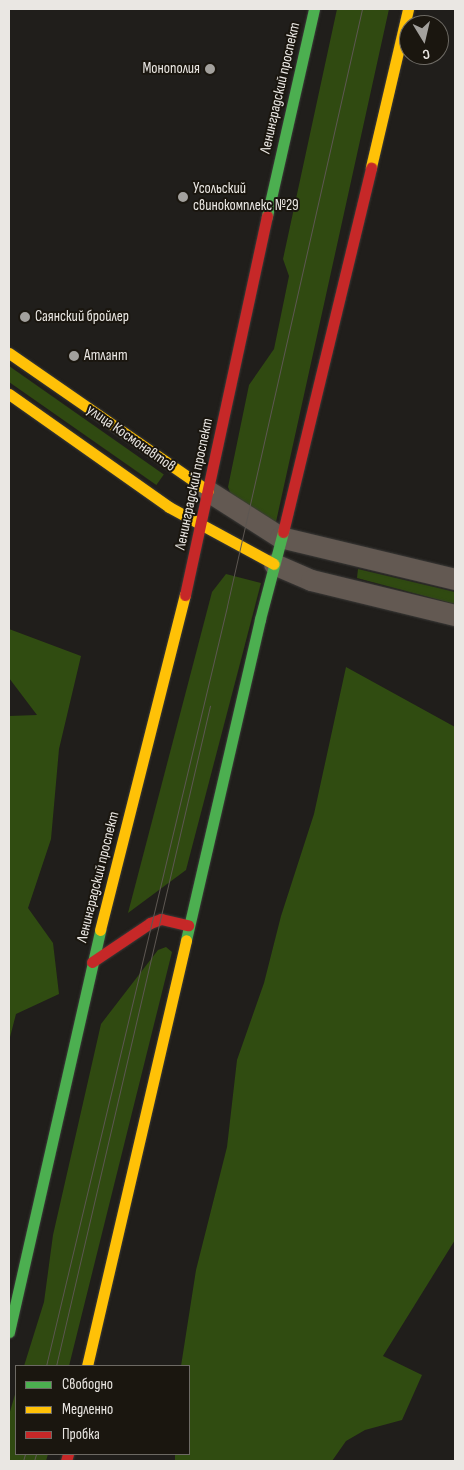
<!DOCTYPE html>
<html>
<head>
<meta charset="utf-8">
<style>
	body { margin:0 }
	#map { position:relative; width:464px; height:1470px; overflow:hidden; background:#201e1b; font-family:"Sofia Sans Condensed",sans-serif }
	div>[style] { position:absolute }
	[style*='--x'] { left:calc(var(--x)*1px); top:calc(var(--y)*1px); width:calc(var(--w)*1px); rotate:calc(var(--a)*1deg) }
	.green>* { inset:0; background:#304a11; transform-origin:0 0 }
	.forest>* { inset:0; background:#304c11 }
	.roads { filter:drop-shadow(0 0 1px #3b3a38) drop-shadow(0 0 1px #3b3a38) }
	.street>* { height:21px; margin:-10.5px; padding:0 10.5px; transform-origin:10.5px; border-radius:10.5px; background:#635952 }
	.fast>* { height:11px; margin:-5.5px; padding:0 5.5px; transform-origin:5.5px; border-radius:5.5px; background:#4caf50 }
	.slow>* { height:11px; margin:-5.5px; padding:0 5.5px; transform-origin:5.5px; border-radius:5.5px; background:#ffc107 }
	.jam>* { height:11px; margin:-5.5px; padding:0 5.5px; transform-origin:5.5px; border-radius:5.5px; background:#c62828 }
	.tram>* { height:1px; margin:-0.5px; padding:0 0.5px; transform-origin:0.5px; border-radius:0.5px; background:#5d5752 }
	.dots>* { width:14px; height:14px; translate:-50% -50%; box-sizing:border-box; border:2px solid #1a160f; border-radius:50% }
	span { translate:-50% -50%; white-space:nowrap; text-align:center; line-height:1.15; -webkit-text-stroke:4px #1a160f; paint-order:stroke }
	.poi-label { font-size:15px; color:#eae7e3 }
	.right { translate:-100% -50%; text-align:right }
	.left { translate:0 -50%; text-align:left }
	.street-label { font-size:15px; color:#eae7e3 }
	.frame { position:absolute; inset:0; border:10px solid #eae7e3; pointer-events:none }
	.legend { position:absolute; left:15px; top:1365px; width:175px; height:90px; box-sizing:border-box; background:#1a160f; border:1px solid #6d6a64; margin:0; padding:6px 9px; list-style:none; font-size:15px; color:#eae7e3 }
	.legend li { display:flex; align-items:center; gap:10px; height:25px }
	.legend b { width:25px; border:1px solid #6d6a64 }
	.north { position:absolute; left:399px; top:15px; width:50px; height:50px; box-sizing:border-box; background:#1a160f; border:1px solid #6d6a64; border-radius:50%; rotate:171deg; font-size:14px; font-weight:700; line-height:20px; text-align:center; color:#eae7e3 }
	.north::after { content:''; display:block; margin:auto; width:18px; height:22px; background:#a3a19d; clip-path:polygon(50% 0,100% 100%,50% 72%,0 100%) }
</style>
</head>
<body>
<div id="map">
	<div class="green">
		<i style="clip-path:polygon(337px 9px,389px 9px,274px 531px,237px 510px,228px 487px,249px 385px,274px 349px,289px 276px,283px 259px)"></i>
		<i style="left:9px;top:366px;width:189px;height:13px;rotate:35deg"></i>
		<i style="clip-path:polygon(358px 569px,455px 592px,455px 604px,357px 578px)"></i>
		<i style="clip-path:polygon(226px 574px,261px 583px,186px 870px,128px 913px,212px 592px)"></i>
		<i style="clip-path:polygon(166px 947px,172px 952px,69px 1366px,24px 1366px,44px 1302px,53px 1235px,101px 1024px,158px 950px)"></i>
		<i style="clip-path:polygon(16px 1391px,16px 1454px,48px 1454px,46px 1461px,9px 1461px,9px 1415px)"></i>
	</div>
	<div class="forest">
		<i style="clip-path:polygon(9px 629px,81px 656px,59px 749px,51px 839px,28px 908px,53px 943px,59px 994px,16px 1014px,9px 1041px,9px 716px,37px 715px,9px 678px)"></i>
		<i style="clip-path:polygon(346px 667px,455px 727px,455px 1240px,383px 1356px,422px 1375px,402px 1420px,365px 1430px,346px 1441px,332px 1461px,175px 1461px,175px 1454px,189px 1454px,189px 1366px,181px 1366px,196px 1270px,227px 1147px,237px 1060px,264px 983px,281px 916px,314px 814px)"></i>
	</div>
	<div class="roads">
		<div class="street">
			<i style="--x:208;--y:491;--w:85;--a:32.6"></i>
			<i style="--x:280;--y:537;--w:180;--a:13.5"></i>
			<i style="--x:274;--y:564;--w:40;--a:23.4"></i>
			<i style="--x:311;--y:580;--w:148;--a:13.7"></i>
		</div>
		<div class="fast">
			<i style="--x:267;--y:216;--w:212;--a:-77.2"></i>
			<i style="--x:186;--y:940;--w:329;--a:-77"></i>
			<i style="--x:260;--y:619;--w:90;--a:-75.2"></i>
			<i style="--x:9;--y:1332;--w:412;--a:-77.2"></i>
		</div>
		<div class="slow">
			<i style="--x:371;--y:167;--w:162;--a:-76.8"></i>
			<i style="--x:9;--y:353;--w:242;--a:34.7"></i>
			<i style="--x:9;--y:394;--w:196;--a:35.2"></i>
			<i style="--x:169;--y:507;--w:119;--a:28.5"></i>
			<i style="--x:100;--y:930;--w:346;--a:-75.8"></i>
			<i style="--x:87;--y:1366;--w:437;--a:-76.9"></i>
		</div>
		<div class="jam">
			<i style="--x:283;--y:532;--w:375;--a:-76.4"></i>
			<i style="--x:185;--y:595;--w:388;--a:-77.8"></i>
			<i style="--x:92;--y:962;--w:70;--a:-33.9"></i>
			<i style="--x:150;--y:923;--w:12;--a:-20"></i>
			<i style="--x:161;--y:919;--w:28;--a:13"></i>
			<i style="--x:66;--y:1461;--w:7;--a:-74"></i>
		</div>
	</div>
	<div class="tram">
		<i style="--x:46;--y:1366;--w:781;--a:-76.6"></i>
		<i style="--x:227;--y:606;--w:612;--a:-77.26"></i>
		<i style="--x:56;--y:1366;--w:678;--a:-76.87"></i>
		<i style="--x:23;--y:1461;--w:7;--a:-74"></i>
		<i style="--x:34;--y:1461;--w:7;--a:-74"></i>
	</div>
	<div class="dots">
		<i style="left:210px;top:69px;background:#a3a19d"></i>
		<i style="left:183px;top:197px;background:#a3a19d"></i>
		<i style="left:25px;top:317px;background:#a3a19d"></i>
		<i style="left:74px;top:356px;background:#a3a19d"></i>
	</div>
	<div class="poi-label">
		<span class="right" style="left:200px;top:69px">Монополия</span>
		<span class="left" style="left:193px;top:197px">Усольский<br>свинокомплекс №29</span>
		<span class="left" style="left:35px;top:317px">Саянский бройлер</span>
		<span class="left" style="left:84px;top:356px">Атлант</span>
	</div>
	<div class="street-label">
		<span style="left:280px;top:88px;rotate:-77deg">Ленинградский проспект</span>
		<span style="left:131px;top:438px;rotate:35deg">улица Космонавтов</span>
		<span style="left:194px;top:484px;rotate:-78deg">Ленинградский проспект</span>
		<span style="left:98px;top:877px;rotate:-76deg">Ленинградский проспект</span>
	</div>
	<div class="frame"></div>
	<ul class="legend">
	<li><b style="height:6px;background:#4caf50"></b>Свободно</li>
	<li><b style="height:6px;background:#ffc107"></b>Медленно</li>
	<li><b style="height:6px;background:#c62828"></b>Пробка</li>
	</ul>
	<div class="north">С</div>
</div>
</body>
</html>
